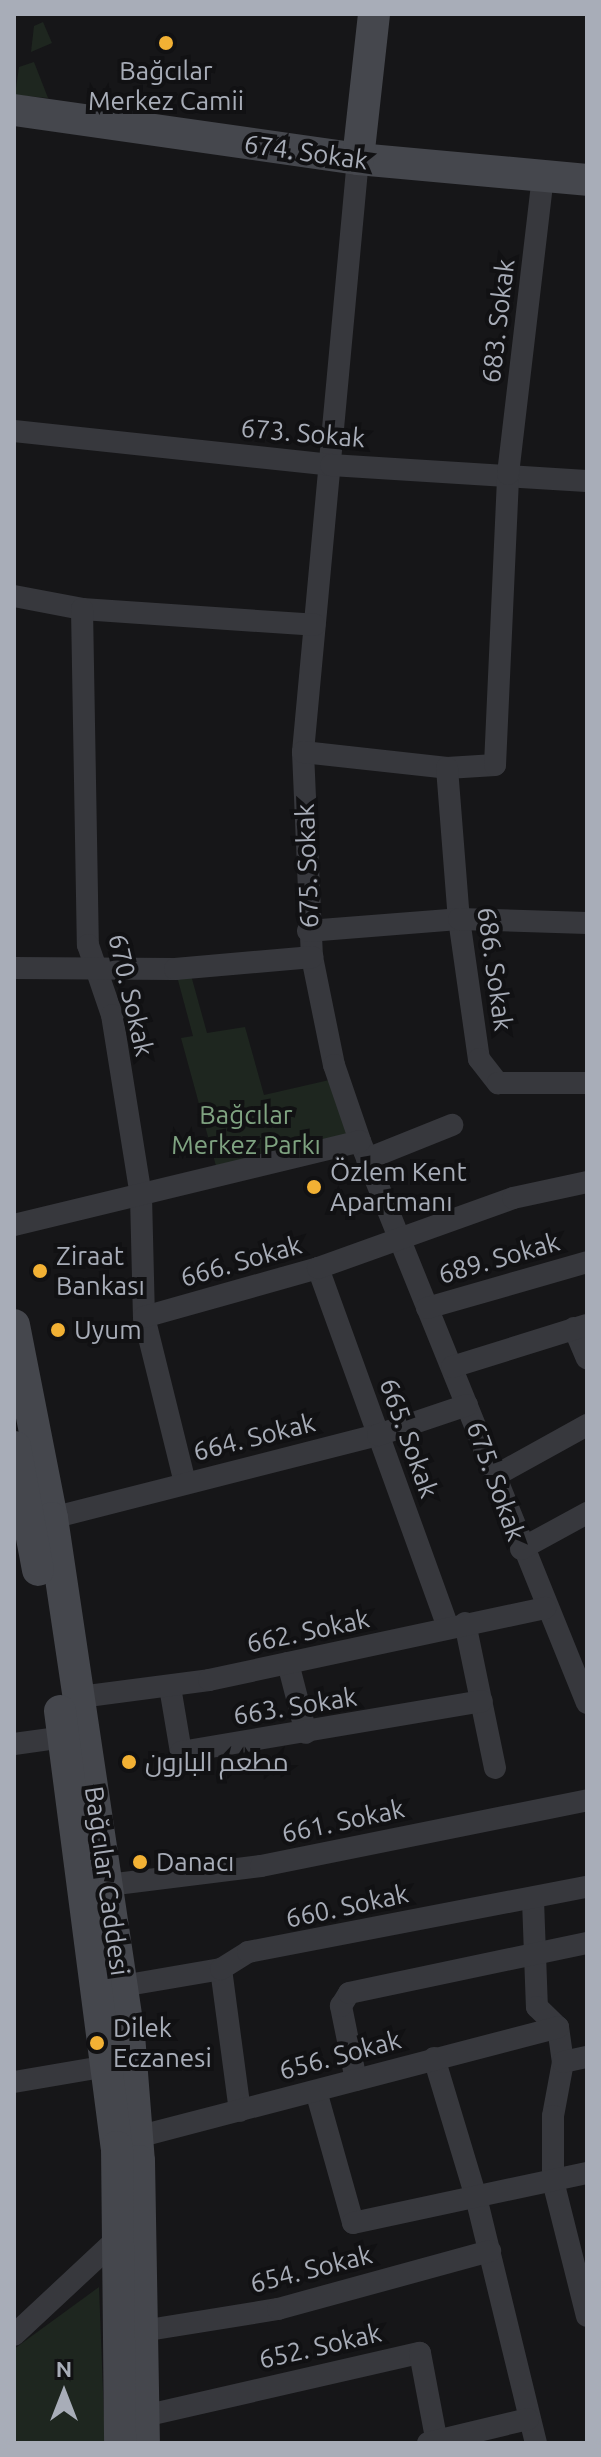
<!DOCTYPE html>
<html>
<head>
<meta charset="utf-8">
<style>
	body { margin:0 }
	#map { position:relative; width:601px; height:2457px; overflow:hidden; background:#161618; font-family:Ubuntu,Cairo,sans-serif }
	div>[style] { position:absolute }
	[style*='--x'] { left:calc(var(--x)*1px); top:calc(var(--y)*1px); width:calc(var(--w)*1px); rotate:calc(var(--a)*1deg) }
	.green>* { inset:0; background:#1e261f }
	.street>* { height:22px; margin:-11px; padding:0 11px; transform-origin:11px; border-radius:11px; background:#37383d }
	.secondary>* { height:32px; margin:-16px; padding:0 16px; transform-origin:16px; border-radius:16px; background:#45474d }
	.dots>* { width:22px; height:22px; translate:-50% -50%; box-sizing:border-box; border:4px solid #111113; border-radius:50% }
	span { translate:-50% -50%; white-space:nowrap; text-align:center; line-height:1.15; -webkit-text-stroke:8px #111113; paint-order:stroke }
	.poi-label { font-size:26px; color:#a8adb8 }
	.left { translate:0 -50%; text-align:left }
	.street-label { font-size:26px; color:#a8adb8 }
	.park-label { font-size:26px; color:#7fa381 }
	.frame { position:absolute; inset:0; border:16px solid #a8adb8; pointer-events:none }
	.north { position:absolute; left:24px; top:2353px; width:80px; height:80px; -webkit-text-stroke:6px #111113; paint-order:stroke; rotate:0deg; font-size:22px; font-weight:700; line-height:32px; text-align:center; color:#a8adb8 }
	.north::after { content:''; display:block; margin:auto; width:28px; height:36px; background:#a8adb8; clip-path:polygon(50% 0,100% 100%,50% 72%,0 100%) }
</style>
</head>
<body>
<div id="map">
	<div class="green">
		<i style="clip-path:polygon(43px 22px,52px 43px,31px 52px,34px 26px)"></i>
		<i style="clip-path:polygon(34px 62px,48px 98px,15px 95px,19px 67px)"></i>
		<i style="clip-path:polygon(189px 968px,207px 1033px,245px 1027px,264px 1095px,338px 1078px,360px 1141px,219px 1177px,181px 1038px,193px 1036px,175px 969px)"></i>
		<i style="clip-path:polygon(99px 2287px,105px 2443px,14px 2443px,14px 2349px)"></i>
	</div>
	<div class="street">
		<i style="--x:358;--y:159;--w:596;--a:95.3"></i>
		<i style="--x:303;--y:752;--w:205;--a:87.5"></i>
		<i style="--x:312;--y:957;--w:110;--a:78.5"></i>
		<i style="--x:334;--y:1065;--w:80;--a:71.1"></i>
		<i style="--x:360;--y:1141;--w:606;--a:68.01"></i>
		<i style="--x:14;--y:431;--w:319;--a:6.1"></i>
		<i style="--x:331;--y:465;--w:256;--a:3.6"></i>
		<i style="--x:14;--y:596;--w:69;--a:10.8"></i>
		<i style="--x:82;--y:609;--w:233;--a:3.9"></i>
		<i style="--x:82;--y:609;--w:336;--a:89"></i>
		<i style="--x:88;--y:945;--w:74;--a:71.1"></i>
		<i style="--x:112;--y:1015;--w:183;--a:80.9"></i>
		<i style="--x:141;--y:1196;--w:121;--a:88.6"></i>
		<i style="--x:144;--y:1317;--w:171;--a:76.1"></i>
		<i style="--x:303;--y:752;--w:145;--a:6.3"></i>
		<i style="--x:447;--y:768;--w:48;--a:-3.6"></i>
		<i style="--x:495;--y:765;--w:291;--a:-87.4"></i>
		<i style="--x:508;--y:474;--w:301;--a:-83.3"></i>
		<i style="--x:447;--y:768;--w:151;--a:85.5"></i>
		<i style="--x:459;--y:919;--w:141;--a:81.9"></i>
		<i style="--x:479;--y:1059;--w:31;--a:52"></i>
		<i style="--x:498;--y:1083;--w:89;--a:0"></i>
		<i style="--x:308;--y:931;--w:151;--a:-4.5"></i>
		<i style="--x:459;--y:919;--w:128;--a:1.8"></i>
		<i style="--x:14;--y:968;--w:161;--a:0.4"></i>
		<i style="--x:175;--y:969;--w:138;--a:-5"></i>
		<i style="--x:367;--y:1159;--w:92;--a:-21.8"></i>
		<i style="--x:14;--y:1225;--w:356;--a:-13.6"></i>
		<i style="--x:318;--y:1268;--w:382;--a:70.1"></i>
		<i style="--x:427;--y:1308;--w:166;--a:-16"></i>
		<i style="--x:144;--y:1317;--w:181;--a:-15.7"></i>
		<i style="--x:318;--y:1268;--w:207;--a:-19.7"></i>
		<i style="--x:513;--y:1198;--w:76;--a:-12.2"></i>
		<i style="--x:574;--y:1328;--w:33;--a:67"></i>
		<i style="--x:452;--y:1367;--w:141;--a:-17.3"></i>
		<i style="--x:495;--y:1476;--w:105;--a:-29"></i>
		<i style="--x:52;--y:1518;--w:336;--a:-14.3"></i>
		<i style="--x:378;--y:1435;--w:94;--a:-18.6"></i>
		<i style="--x:521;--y:1549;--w:75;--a:-28.6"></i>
		<i style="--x:465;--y:1623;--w:148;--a:78.3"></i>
		<i style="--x:288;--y:1663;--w:72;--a:75.6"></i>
		<i style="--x:170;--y:1687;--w:66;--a:80.4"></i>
		<i style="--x:181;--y:1752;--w:305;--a:-9.6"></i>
		<i style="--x:80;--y:1697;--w:130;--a:-7.5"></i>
		<i style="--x:209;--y:1680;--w:344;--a:-12.1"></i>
		<i style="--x:14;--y:1744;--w:50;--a:-8"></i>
		<i style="--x:108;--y:1885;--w:154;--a:-7.1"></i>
		<i style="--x:261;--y:1866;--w:333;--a:-11.4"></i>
		<i style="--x:533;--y:1900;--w:107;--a:87.9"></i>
		<i style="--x:537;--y:2007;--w:29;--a:44"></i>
		<i style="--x:558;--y:2027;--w:35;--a:82"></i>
		<i style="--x:563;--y:2062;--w:55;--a:100.5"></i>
		<i style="--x:553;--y:2116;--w:65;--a:90"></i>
		<i style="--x:553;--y:2181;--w:139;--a:75.9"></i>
		<i style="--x:221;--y:1969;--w:143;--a:82.4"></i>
		<i style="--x:122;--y:1986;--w:100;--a:-9.7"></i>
		<i style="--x:221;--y:1969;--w:32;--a:-32"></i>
		<i style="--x:248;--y:1952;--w:345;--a:-10.9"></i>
		<i style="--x:434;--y:2058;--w:145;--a:73.2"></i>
		<i style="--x:476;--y:2197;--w:253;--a:76.3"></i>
		<i style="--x:563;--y:2062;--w:25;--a:-12"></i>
		<i style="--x:356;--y:2080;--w:76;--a:-101.5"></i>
		<i style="--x:341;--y:2006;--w:15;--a:-58"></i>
		<i style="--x:349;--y:1993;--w:243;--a:-11.9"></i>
		<i style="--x:14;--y:2082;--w:95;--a:-9.7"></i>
		<i style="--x:316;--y:2091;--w:137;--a:74.3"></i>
		<i style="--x:353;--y:2223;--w:239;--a:-12.1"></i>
		<i style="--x:137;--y:2137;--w:435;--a:-14.6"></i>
		<i style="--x:142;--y:2331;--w:138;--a:-9.2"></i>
		<i style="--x:278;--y:2309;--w:220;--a:-15.3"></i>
		<i style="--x:14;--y:2335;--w:142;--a:-43"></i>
		<i style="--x:144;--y:2416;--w:283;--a:-12.9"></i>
		<i style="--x:420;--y:2353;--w:92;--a:79.3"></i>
		<i style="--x:428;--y:2443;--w:103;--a:-13.5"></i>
	</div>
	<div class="secondary">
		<i style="--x:14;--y:110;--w:347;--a:8.1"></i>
		<i style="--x:358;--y:159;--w:230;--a:5.2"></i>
		<i style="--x:358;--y:159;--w:146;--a:-83.7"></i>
		<i style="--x:14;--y:1325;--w:197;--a:78.9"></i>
		<i style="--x:52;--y:1518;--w:523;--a:81.53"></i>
		<i style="--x:129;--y:2035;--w:126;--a:85.5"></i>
		<i style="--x:139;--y:2161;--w:282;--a:89"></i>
		<i style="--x:15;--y:1447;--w:125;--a:79.4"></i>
		<i style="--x:60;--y:1711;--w:440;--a:82.6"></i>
		<i style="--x:117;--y:2147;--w:296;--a:89.4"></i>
	</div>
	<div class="dots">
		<i style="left:166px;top:43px;background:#f2b134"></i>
		<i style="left:314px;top:1187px;background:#f2b134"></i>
		<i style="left:40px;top:1271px;background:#f2b134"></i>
		<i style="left:58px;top:1330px;background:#f2b134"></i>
		<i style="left:129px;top:1762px;background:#f2b134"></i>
		<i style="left:140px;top:1862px;background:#f2b134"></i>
		<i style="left:97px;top:2043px;background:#f2b134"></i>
	</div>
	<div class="poi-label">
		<span style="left:166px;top:86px">Bağcılar<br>Merkez Camii</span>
		<span class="left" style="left:330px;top:1187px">Özlem Kent<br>Apartmanı</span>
		<span class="left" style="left:56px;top:1271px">Ziraat<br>Bankası</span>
		<span class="left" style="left:74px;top:1330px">Uyum</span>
		<span class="left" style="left:145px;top:1762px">مطعم البارون</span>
		<span class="left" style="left:156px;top:1862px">Danacı</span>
		<span class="left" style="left:113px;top:2043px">Dilek<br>Eczanesi</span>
	</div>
	<div class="street-label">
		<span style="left:306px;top:152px;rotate:8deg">674. Sokak</span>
		<span style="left:498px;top:321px;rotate:-83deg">683. Sokak</span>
		<span style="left:303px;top:433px;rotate:5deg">673. Sokak</span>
		<span style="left:307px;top:866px;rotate:-92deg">675. Sokak</span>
		<span style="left:495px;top:969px;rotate:82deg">686. Sokak</span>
		<span style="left:131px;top:995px;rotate:77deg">670. Sokak</span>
		<span style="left:499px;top:1258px;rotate:-16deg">689. Sokak</span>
		<span style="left:241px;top:1261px;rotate:-16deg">666. Sokak</span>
		<span style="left:254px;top:1437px;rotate:-14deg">664. Sokak</span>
		<span style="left:409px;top:1438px;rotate:70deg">665. Sokak</span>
		<span style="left:496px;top:1481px;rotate:70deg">675. Sokak</span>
		<span style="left:308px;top:1631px;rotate:-12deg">662. Sokak</span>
		<span style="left:295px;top:1706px;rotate:-9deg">663. Sokak</span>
		<span style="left:343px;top:1821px;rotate:-12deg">661. Sokak</span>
		<span style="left:107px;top:1881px;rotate:82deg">Bağcılar Caddesi</span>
		<span style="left:347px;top:1906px;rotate:-12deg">660. Sokak</span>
		<span style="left:340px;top:2055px;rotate:-15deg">656. Sokak</span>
		<span style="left:311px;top:2269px;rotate:-14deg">654. Sokak</span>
		<span style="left:320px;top:2346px;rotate:-13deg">652. Sokak</span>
	</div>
	<div class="park-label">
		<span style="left:246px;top:1130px">Bağcılar<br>Merkez Parkı</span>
	</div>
	<div class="frame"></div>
	<div class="north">N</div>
</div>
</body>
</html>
